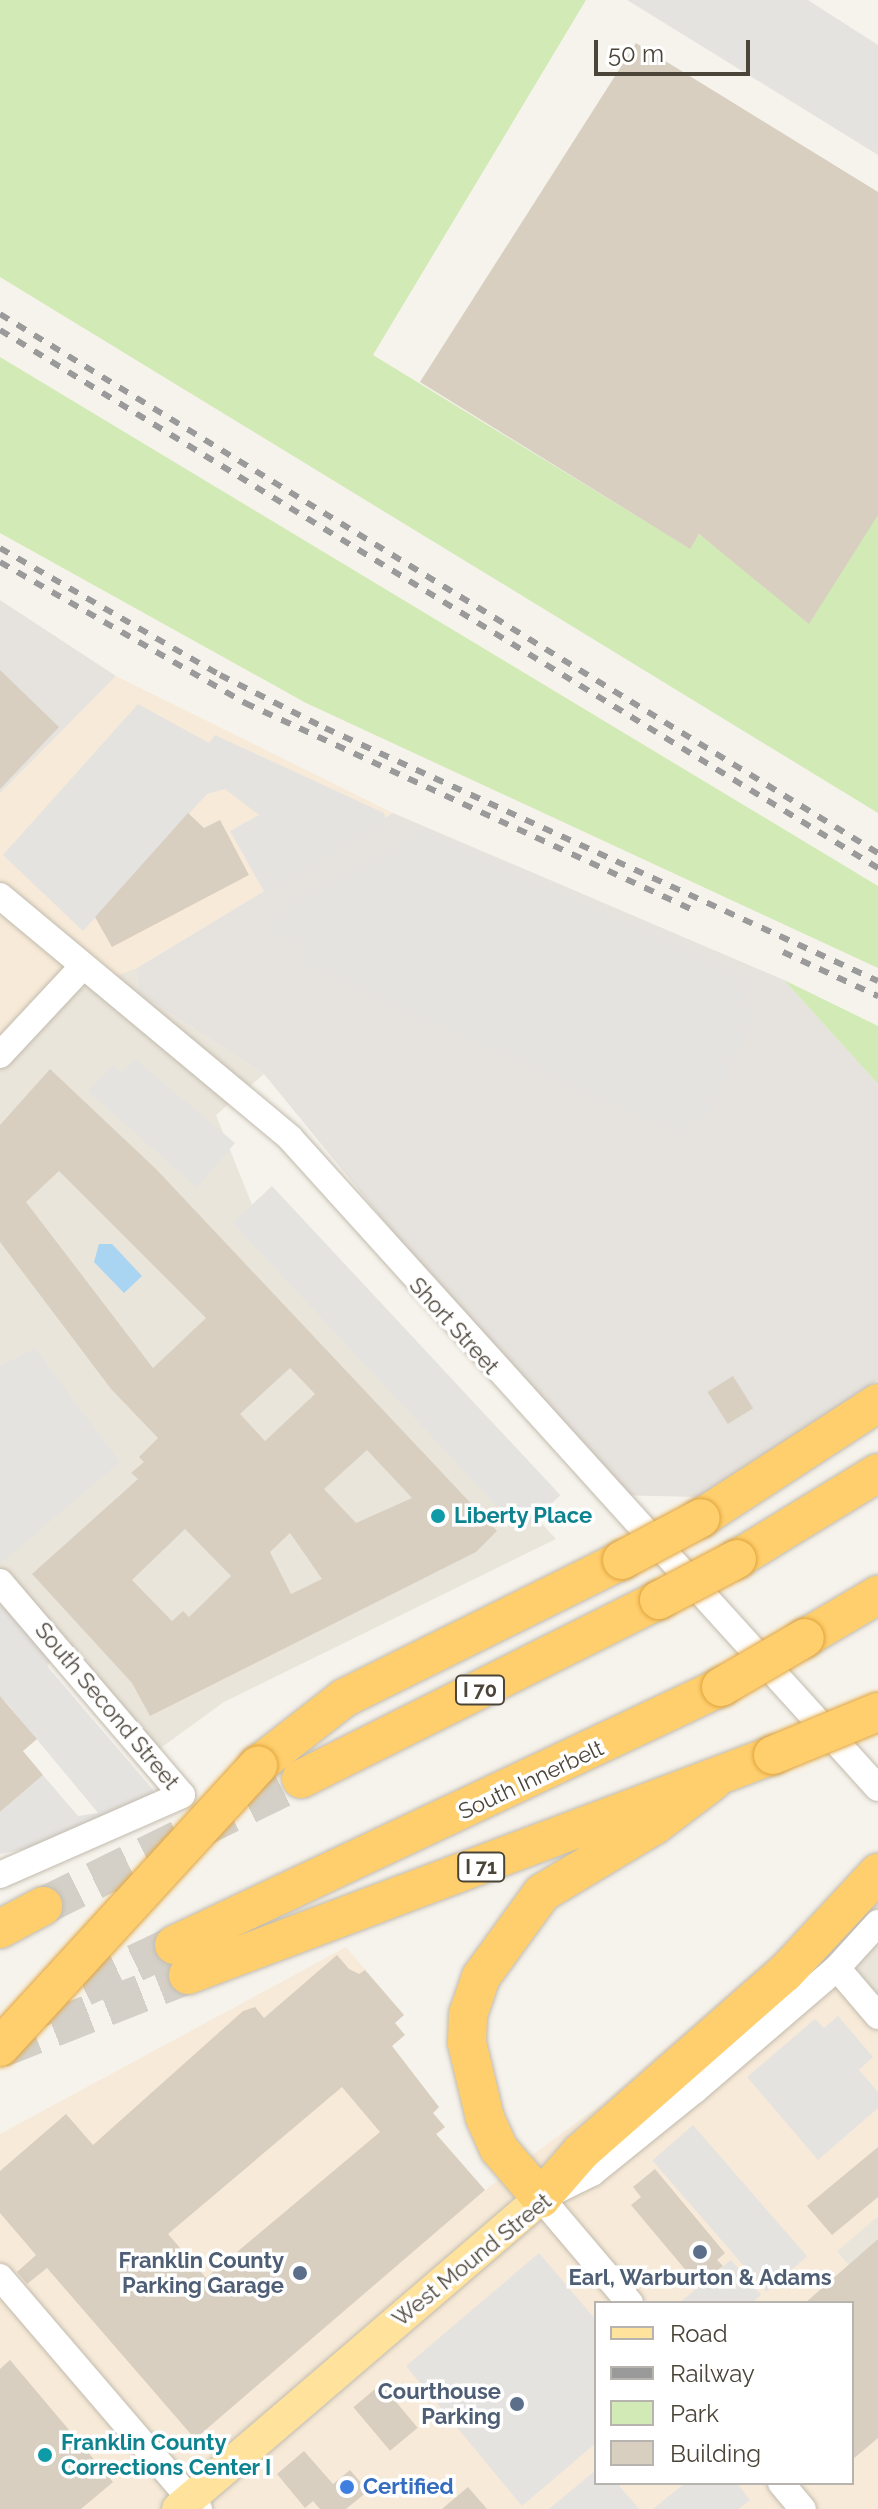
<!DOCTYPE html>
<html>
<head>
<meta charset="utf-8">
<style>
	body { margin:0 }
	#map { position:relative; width:878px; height:2509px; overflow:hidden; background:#f6f3ec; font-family:Raleway,sans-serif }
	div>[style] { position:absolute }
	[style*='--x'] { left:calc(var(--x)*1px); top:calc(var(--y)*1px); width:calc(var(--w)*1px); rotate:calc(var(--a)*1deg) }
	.residential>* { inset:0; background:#eae5da }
	.commercial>* { inset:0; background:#f7ead8 }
	.industrial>* { inset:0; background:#e6e2dd }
	.green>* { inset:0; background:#d2eab5 }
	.parking>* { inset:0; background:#e5e3e0; transform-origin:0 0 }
	.water>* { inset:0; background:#a9d4f2 }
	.building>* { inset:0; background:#d8cfc1; transform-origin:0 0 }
	.highway-tunnel>* { height:38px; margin-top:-19px; transform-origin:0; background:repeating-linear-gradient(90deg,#d4d0c8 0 38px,transparent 0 57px) }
	.roads { filter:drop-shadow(0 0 2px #c2bbae) drop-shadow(0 0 2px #c2bbae) }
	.minor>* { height:26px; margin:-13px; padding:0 13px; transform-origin:13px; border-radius:13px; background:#fff }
	.major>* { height:32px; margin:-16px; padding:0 16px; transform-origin:16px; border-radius:16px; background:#ffe39c }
	.highway>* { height:38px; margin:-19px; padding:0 19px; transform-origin:19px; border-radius:19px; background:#ffcf6e }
	.rail>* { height:6px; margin-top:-3px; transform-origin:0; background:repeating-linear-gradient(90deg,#9a9a9a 0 10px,transparent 0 20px) }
	.bridges { filter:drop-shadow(0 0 2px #e0a43c) drop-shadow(0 0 2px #e0a43c) }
	.highway-bridge>* { height:38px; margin:-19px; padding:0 19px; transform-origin:19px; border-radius:19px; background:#ffcf6e }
	.dots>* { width:22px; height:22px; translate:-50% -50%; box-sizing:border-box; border:4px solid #fff; border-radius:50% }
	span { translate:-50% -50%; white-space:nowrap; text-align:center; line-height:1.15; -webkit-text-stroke:7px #fff; paint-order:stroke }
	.shield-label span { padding:2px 6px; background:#fff; border:2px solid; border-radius:6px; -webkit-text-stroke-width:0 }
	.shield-label { font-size:20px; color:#4b4439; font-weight:700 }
	.street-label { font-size:22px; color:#4b4439 }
	.culture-label { font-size:22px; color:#0d838f; font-weight:700 }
	.left { translate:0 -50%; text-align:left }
	.service-label { font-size:22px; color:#4e5e75; font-weight:700 }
	.right { translate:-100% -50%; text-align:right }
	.shop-label { font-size:22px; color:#366cbe; font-weight:700 }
	.legend { position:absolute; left:594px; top:2301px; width:260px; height:184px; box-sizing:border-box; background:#fff; border:2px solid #b7b4b0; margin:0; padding:10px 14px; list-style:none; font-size:24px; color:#4b4439 }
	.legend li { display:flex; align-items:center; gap:16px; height:40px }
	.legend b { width:40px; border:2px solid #b7b4b0 }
	.scale { position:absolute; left:594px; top:40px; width:156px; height:36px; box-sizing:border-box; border:4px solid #4b4439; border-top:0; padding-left:10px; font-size:24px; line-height:28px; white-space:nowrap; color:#4b4439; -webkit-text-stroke:6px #fff; paint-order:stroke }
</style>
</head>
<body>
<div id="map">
	<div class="residential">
		<i style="clip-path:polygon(137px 968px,138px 993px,264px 1074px,216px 1115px,255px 1212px,556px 1539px,224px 1702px,151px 1755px,0 1579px,0 1056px,48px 1001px)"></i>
		<i style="clip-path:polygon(878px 1863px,878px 2010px,807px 1925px)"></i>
		<i style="clip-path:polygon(878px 2216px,878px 2298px,836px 2251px)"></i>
	</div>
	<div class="commercial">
		<i style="clip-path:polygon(116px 676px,393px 813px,137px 968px,48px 1001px,0 1056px,0 793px)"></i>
		<i style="clip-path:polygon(evenodd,807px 1925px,878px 2010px,878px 2216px,836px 2252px,878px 2298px,878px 2509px,0 2509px,0 2134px,346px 1947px,404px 2015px,395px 2023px,405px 2035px,392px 2046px,439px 2107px,433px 2113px,445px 2127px,437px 2135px,485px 2190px,604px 2102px,807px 1925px,596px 2303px,852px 2303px,852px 2483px,596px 2483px,596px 2303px)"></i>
	</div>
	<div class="industrial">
		<i style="clip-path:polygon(0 600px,116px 676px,0 793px)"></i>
		<i style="clip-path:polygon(393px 813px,784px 980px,878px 1084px,878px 1380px,701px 1497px,608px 1495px,264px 1074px,138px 993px,137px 968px)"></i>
	</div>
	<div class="green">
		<i style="clip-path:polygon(0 0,586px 0,373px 355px,689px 548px,699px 534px,809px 623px,878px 509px,878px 813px,0 277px)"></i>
		<i style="clip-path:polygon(0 357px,878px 886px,878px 968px,306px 703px,0 533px)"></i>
		<i style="clip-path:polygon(784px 980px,878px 1026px,878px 1084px)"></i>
	</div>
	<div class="parking">
		<i style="clip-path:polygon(627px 0,808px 0,878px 45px,878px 155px)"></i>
		<i style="clip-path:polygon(138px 704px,209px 743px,215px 735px,384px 813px,387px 823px,266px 895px,230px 831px,259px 815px,225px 789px,207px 794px,83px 931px,3px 855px)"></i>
		<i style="clip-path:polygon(425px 829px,751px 980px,742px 999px,758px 1009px,702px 1126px,688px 1120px,681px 1136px,299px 963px,306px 945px,262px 931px,290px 903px)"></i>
		<i style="clip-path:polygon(135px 1059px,235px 1143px,197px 1188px,88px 1091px,113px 1065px,122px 1072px)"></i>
		<i style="left:272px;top:1186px;width:423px;height:54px;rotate:47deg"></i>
		<i style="clip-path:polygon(35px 1348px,120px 1462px,0 1564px,0 1366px)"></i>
		<i style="clip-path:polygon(0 1601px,51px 1662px,47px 1666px,166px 1805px,132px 1827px,0 1854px,0 1812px,43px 1775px,78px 1816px,98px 1813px,5px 1701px,0 1705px)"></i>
		<i style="clip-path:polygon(838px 2016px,873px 2057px,859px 2070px,878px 2092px,878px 2108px,818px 2160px,747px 2077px,815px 2019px,824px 2028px)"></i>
		<i style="left:693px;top:2125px;width:174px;height:54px;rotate:49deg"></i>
		<i style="clip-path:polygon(539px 2253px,596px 2320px,596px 2443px,522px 2506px,406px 2366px)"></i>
		<i style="clip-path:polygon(731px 2260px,761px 2295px,752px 2303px,679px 2303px)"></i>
		<i style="clip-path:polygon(596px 2470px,596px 2483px,617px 2483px,639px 2509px,549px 2509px)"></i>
		<i style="clip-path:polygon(685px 2483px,737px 2483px,750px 2500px,739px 2509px,653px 2509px)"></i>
	</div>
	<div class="water">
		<i style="clip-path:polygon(99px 1244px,112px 1244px,142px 1276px,124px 1293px,94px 1262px)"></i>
	</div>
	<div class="building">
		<i style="clip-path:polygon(636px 43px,878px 192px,878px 515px,809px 624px,699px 534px,690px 549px,420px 382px)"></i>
		<i style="clip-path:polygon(0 670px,59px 727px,0 789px)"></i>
		<i style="clip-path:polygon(188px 813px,204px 828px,220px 820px,249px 875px,112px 947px,95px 917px)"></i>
		<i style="clip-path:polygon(evenodd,50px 1069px,156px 1169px,497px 1531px,476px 1552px,150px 1716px,132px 1683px,32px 1574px,138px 1479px,131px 1473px,144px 1462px,139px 1457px,158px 1438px,111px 1389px,0 1242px,0 1125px,50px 1069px,59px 1171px,206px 1318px,153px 1368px,26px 1202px,59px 1171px,50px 1069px,290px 1368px,315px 1394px,265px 1441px,240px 1414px,290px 1368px,50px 1069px,367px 1450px,412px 1498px,356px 1523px,324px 1489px,367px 1450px,50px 1069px,185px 1529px,231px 1576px,189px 1617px,183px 1611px,172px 1621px,132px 1580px,185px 1529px,50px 1069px,290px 1533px,322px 1579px,291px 1594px,270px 1552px,290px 1533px)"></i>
		<i style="left:733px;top:1376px;width:38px;height:30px;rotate:58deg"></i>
		<i style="clip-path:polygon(0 1696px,37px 1739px,23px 1751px,43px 1775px,0 1812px)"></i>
		<i style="clip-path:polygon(evenodd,337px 1955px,349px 1969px,359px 1974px,365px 1970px,404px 2015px,395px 2023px,405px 2035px,392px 2046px,439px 2107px,433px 2113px,445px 2127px,436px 2134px,485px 2190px,195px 2439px,47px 2268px,27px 2284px,17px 2272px,36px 2255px,0 2213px,0 2171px,66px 2114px,93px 2145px,243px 2011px,255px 2007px,264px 2018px,337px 1955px,342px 2087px,380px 2132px,206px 2278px,168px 2234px,342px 2087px)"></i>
		<i style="clip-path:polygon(878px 2147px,878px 2197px,832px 2235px,807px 2206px)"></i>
		<i style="clip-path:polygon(655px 2169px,725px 2253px,717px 2260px,723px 2266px,705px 2280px,700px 2274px,694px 2280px,631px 2205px,641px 2197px,633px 2187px)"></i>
		<i style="clip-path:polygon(878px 2239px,878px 2438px,852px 2460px,852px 2303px,805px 2303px)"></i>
		<i style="clip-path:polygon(10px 2360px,113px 2482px,81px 2509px,0 2509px,0 2369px)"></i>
		<i style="left:381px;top:2384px;width:57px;height:36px;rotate:50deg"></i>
		<i style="clip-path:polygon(304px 2451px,333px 2484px,350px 2470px,368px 2491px,346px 2509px,320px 2509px,313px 2501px,305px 2508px,277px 2474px)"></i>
		<i style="clip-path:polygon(468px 2487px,487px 2509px,442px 2509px)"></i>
	</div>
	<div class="highway-tunnel">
		<i style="--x:43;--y:1906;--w:288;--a:-26.2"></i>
		<i style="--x:32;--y:2012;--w:157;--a:-25.3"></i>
		<i style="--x:0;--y:2049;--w:202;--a:-21.5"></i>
	</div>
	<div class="roads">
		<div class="minor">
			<i style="--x:0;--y:896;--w:378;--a:39.8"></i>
			<i style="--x:290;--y:1138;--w:876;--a:47.87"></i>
			<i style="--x:0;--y:1055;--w:122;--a:-47"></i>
			<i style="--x:0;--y:1582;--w:280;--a:49.5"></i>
			<i style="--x:182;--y:1795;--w:199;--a:156.3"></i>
			<i style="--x:837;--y:1968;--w:63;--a:49.5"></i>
			<i style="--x:0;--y:2277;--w:306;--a:49.4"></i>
			<i style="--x:630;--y:2303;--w:138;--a:-130.3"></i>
			<i style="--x:541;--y:2198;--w:57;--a:-26.1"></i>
			<i style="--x:592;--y:2173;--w:132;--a:-38.9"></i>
			<i style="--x:695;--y:2090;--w:187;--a:-40.7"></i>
			<i style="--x:837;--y:1968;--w:61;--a:-47.7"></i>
			<i style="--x:781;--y:2483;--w:34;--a:50"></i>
		</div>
		<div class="major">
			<i style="--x:178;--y:2509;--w:478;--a:-40.6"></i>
		</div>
		<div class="highway">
			<i style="--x:701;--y:1518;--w:211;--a:-33"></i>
			<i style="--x:737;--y:1559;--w:165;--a:-31.4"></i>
			<i style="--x:805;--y:1638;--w:85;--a:-30.5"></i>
			<i style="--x:258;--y:1765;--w:109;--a:-37.9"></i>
			<i style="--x:344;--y:1698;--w:310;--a:-26.4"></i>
			<i style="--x:301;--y:1779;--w:400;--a:-26.6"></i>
			<i style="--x:713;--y:1781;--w:73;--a:142.8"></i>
			<i style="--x:655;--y:1825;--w:132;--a:149"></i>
			<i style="--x:542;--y:1893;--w:104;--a:126"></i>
			<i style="--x:481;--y:1977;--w:39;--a:109"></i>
			<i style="--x:468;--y:2014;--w:29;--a:92"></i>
			<i style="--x:467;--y:2043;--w:77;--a:76.5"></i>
			<i style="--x:485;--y:2118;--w:34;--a:66"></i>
			<i style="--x:499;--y:2149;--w:65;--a:49.4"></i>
			<i style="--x:541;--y:2198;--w:61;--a:-49"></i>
			<i style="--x:581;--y:2152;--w:271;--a:-41.3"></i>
			<i style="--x:785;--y:1973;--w:137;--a:-47.1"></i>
			<i style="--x:0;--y:1929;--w:49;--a:-28.1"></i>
			<i style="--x:174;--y:1945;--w:605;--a:-25.25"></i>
			<i style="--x:188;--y:1975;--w:625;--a:-20.61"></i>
		</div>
	</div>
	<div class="rail">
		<i style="--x:0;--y:314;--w:1030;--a:31.55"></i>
		<i style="--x:0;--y:330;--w:1030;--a:31.5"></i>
		<i style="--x:0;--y:548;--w:254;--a:30"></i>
		<i style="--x:220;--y:675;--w:118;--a:26.8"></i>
		<i style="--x:325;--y:728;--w:608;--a:24.58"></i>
		<i style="--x:0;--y:562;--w:283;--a:29.9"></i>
		<i style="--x:245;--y:703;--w:493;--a:24.8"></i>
		<i style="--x:783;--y:952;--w:105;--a:24.9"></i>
	</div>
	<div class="bridges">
		<div class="highway-bridge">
			<i style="--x:622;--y:1560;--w:89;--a:-28"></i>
			<i style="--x:659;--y:1600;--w:88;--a:-27.7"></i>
			<i style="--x:721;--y:1687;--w:97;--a:-30.3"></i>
			<i style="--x:773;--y:1755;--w:113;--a:-22.3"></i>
			<i style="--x:0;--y:2047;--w:382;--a:-47.5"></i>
		</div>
	</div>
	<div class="dots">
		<i style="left:438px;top:1516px;background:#0f9aa8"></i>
		<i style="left:700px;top:2252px;background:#5c6f8a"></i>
		<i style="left:300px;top:2273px;background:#5c6f8a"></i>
		<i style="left:517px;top:2404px;background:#5c6f8a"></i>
		<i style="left:45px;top:2455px;background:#0f9aa8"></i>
		<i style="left:347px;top:2487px;background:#3f7fe0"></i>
	</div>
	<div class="shield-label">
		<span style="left:480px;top:1690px">I 70</span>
		<span style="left:481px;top:1867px">I 71</span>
	</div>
	<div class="street-label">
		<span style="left:454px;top:1326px;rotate:48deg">Short Street</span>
		<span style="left:107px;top:1706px;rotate:50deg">South Second Street</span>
		<span style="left:531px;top:1780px;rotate:-25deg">South Innerbelt</span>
		<span style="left:472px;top:2260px;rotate:-39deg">West Mound Street</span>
	</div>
	<div class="culture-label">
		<span class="left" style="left:454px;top:1516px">Liberty Place</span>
		<span class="left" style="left:61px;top:2455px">Franklin County<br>Corrections Center I</span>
	</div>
	<div class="service-label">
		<span class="right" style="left:284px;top:2273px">Franklin County<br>Parking Garage</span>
		<span style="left:700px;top:2278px">Earl, Warburton &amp; Adams</span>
		<span class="right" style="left:501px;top:2404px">Courthouse<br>Parking</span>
	</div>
	<div class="shop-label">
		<span class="left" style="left:363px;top:2487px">Certified</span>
	</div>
	<ul class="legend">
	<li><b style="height:10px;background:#ffe39c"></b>Road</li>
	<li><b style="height:10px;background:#9a9a9a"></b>Railway</li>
	<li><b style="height:22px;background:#d2eab5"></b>Park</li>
	<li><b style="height:22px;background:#d8cfc1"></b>Building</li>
	</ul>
	<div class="scale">50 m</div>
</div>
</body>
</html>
